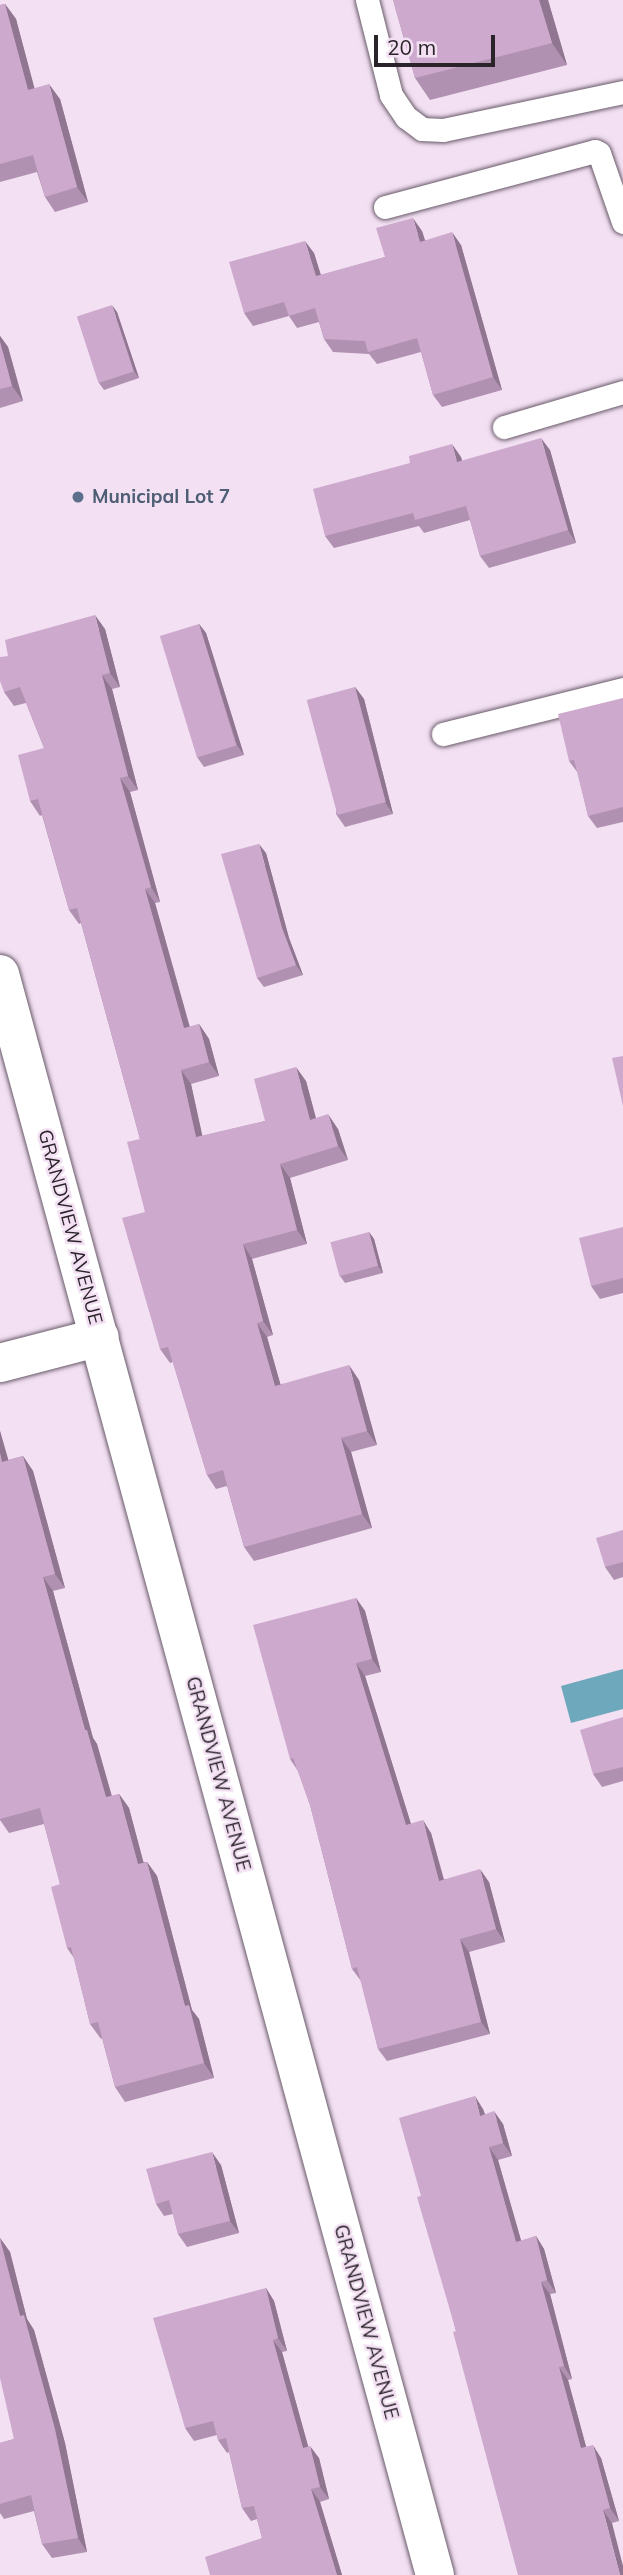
<!DOCTYPE html>
<html>
<head>
<meta charset="utf-8">
<style>
	body { margin:0 }
	#map { position:relative; width:623px; height:2575px; overflow:hidden; background:#f3e1f3; font-family:Mulish,sans-serif }
	div>[style] { position:absolute }
	[style*='--x'] { left:calc(var(--x)*1px); top:calc(var(--y)*1px); width:calc(var(--w)*1px); rotate:calc(var(--a)*1deg) }
	.water>* { inset:0; background:#6ea8bc }
	.roads { filter:drop-shadow(0 0 2px #695a69) drop-shadow(0 0 2px #695a69) }
	.lane>* { height:23px; margin:-11.5px; padding:0 11.5px; transform-origin:11.5px; border-radius:11.5px; background:#fff }
	.street>* { height:38px; margin:-19px; padding:0 19px; transform-origin:19px; border-radius:19px; background:#fff }
	.wall>* { inset:0; background:#b191b1 }
	.shaded-wall>* { inset:0; background:#907690 }
	.building>* { inset:0; background:#cea9ce; transform-origin:0 0 }
	.dots>* { width:19px; height:19px; translate:-50% -50%; box-sizing:border-box; border:4px solid #f3e1f3; border-radius:50% }
	span { translate:-50% -50%; white-space:nowrap; text-align:center; line-height:1.15; -webkit-text-stroke:5px #f3e1f3; paint-order:stroke }
	.service-label { font-size:19px; color:#4e5e75; font-weight:700 }
	.left { translate:0 -50%; text-align:left }
	.street-label { font-size:19px; color:#2a232a }
	.scale { position:absolute; left:374px; top:35px; width:121px; height:32px; box-sizing:border-box; border:4px solid #2a232a; border-top:0; padding-left:9px; font-size:21px; line-height:24px; white-space:nowrap; color:#2a232a; -webkit-text-stroke:5px #f3e1f3; paint-order:stroke }
</style>
</head>
<body>
<div id="map">
	<div class="water">
		<i style="clip-path:polygon(623px 1669px,623px 1709px,571px 1723px,561px 1686px)"></i>
	</div>
	<div class="roads">
		<div class="lane">
			<i style="--x:367;--y:0;--w:98;--a:75.8"></i>
			<i style="--x:391;--y:95;--w:27;--a:56"></i>
			<i style="--x:406;--y:117;--w:20;--a:37"></i>
			<i style="--x:422;--y:129;--w:21;--a:3"></i>
			<i style="--x:443;--y:130;--w:184;--a:-11.9"></i>
			<i style="--x:385;--y:207;--w:217;--a:-14.9"></i>
			<i style="--x:595;--y:151;--w:4;--a:27"></i>
			<i style="--x:599;--y:153;--w:73;--a:70.8"></i>
			<i style="--x:504;--y:427;--w:124;--a:-16.4"></i>
			<i style="--x:443;--y:734;--w:186;--a:-14"></i>
		</div>
		<div class="street">
			<i style="--x:0;--y:974;--w:1659;--a:74.8"></i>
			<i style="--x:0;--y:1363;--w:103;--a:-14.6"></i>
		</div>
	</div>
	<div class="wall">
		<i style="clip-path:polygon(393px 0,548px 0,567px 65px,430px 100px,415px 78px)"></i>
		<i style="clip-path:polygon(5px 4px,16px 19px,34px 88px,60px 99px,88px 202px,55px 212px,45px 197px,37px 172px,0 182px,0 5px)"></i>
		<i style="clip-path:polygon(422px 231px,425px 240px,461px 245px,502px 390px,442px 407px,433px 395px,421px 352px,377px 364px,369px 354px,333px 352px,324px 339px,319px 322px,297px 328px,289px 316px,253px 326px,244px 313px,314px 253px,321px 275px,385px 257px)"></i>
		<i style="clip-path:polygon(117px 312px,139px 378px,104px 390px,99px 383px)"></i>
		<i style="clip-path:polygon(0 336px,8px 347px,23px 401px,0 408px)"></i>
		<i style="clip-path:polygon(550px 450px,576px 543px,489px 568px,480px 556px,470px 520px,424px 533px,419px 526px,334px 548px,325px 536px,461px 457px,462px 461px)"></i>
		<i style="clip-path:polygon(199px 624px,206px 633px,244px 755px,204px 767px,197px 757px)"></i>
		<i style="clip-path:polygon(105px 629px,120px 687px,112px 689px,138px 790px,130px 792px,160px 902px,155px 903px,190px 1027px,199px 1024px,209px 1039px,219px 1076px,191px 1084px,202px 1136px,265px 1121px,306px 1081px,316px 1118px,338px 1129px,348px 1160px,290px 1178px,307px 1244px,252px 1259px,273px 1335px,267px 1337px,280px 1384px,359px 1380px,377px 1445px,351px 1452px,372px 1528px,254px 1561px,244px 1547px,227px 1486px,216px 1489px,207px 1475px,173px 1362px,170px 1363px,160px 1349px,145px 1212px,140px 1139px,81px 923px,79px 924px,69px 910px,42px 815px,40px 816px,30px 801px,44px 748px,26px 703px,14px 706px,4px 692px,8px 656px)"></i>
		<i style="clip-path:polygon(355px 687px,364px 699px,393px 814px,345px 827px,336px 814px)"></i>
		<i style="clip-path:polygon(623px 698px,623px 822px,597px 828px,588px 816px,578px 773px,569px 761px)"></i>
		<i style="clip-path:polygon(266px 853px,289px 938px,303px 975px,264px 987px,257px 978px)"></i>
		<i style="clip-path:polygon(623px 1227px,623px 1293px,600px 1299px,591px 1286px)"></i>
		<i style="clip-path:polygon(369px 1232px,374px 1239px,383px 1273px,345px 1283px,340px 1276px)"></i>
		<i style="clip-path:polygon(0 1431px,8px 1460px,23px 1456px,33px 1471px,65px 1588px,53px 1591px,93px 1738px,97px 1744px,112px 1796px,119px 1794px,129px 1808px,143px 1862px,147px 1862px,157px 1876px,192px 2010px,199px 2019px,214px 2078px,125px 2102px,115px 2087px,102px 2038px,101px 2039px,90px 2024px,74px 1958px,67px 1948px,60px 1884px,44px 1824px,9px 1833px,0 1820px)"></i>
		<i style="clip-path:polygon(623px 1530px,623px 1577px,614px 1580px,605px 1567px)"></i>
		<i style="clip-path:polygon(356px 1598px,365px 1611px,381px 1672px,365px 1676px,411px 1824px,431px 1833px,444px 1879px,489px 1882px,505px 1942px,469px 1952px,490px 2034px,387px 2061px,378px 2049px,361px 1981px,352px 1969px,310px 1805px,298px 1771px,290px 1759px)"></i>
		<i style="clip-path:polygon(623px 1717px,623px 1781px,602px 1787px,593px 1774px)"></i>
		<i style="clip-path:polygon(483px 2109px,485px 2114px,503px 2124px,512px 2156px,498px 2160px,521px 2241px,536px 2236px,544px 2249px,556px 2293px,550px 2294px,572px 2379px,568px 2380px,586px 2447px,601px 2458px,619px 2521px,612px 2523px,456px 2331px,421px 2196px)"></i>
		<i style="clip-path:polygon(221px 2165px,239px 2233px,187px 2247px,178px 2234px,173px 2214px,164px 2216px,156px 2204px)"></i>
		<i style="clip-path:polygon(0 2238px,10px 2252px,27px 2319px,34px 2330px,65px 2443px,87px 2552px,52px 2558px,42px 2544px,34px 2511px,4px 2519px,0 2513px,0 2443px,14px 2439px)"></i>
		<i style="clip-path:polygon(266px 2288px,274px 2301px,287px 2351px,282px 2352px,308px 2447px,319px 2458px,329px 2499px,320px 2502px,342px 2575px,210px 2575px,262px 2538px,257px 2519px,251px 2521px,242px 2508px,229px 2452px,227px 2453px,218px 2440px,217px 2435px,194px 2441px,185px 2428px)"></i>
	</div>
	<div class="shaded-wall">
		<i style="clip-path:polygon(539px 0,548px 0,567px 65px,552px 43px)"></i>
		<i style="clip-path:polygon(5px 4px,16px 19px,39px 105px,28px 90px)"></i>
		<i style="clip-path:polygon(49px 84px,60px 99px,88px 202px,77px 187px)"></i>
		<i style="clip-path:polygon(413px 218px,422px 231px,429px 254px,420px 242px)"></i>
		<i style="clip-path:polygon(452px 232px,461px 245px,502px 390px,493px 377px)"></i>
		<i style="clip-path:polygon(305px 241px,314px 253px,325px 289px,316px 276px)"></i>
		<i style="clip-path:polygon(112px 305px,117px 312px,139px 378px,134px 371px)"></i>
		<i style="clip-path:polygon(0 336px,8px 347px,23px 401px,12px 386px,0 342px)"></i>
		<i style="clip-path:polygon(541px 438px,550px 450px,576px 543px,568px 530px)"></i>
		<i style="clip-path:polygon(452px 444px,461px 457px,466px 475px,457px 462px)"></i>
		<i style="clip-path:polygon(95px 615px,105px 629px,120px 687px,110px 673px)"></i>
		<i style="clip-path:polygon(199px 624px,206px 633px,244px 755px,237px 745px)"></i>
		<i style="clip-path:polygon(102px 675px,112px 689px,138px 790px,128px 776px)"></i>
		<i style="clip-path:polygon(355px 687px,364px 699px,393px 814px,385px 802px)"></i>
		<i style="clip-path:polygon(120px 778px,130px 792px,160px 902px,151px 887px)"></i>
		<i style="clip-path:polygon(259px 844px,266px 853px,289px 938px,303px 975px,296px 965px,282px 928px)"></i>
		<i style="clip-path:polygon(145px 889px,155px 903px,194px 1043px,184px 1028px)"></i>
		<i style="clip-path:polygon(199px 1024px,209px 1039px,219px 1076px,209px 1062px)"></i>
		<i style="clip-path:polygon(296px 1067px,306px 1081px,320px 1134px,310px 1120px)"></i>
		<i style="clip-path:polygon(181px 1070px,191px 1084px,206px 1152px,196px 1137px)"></i>
		<i style="clip-path:polygon(328px 1114px,338px 1129px,348px 1160px,338px 1146px)"></i>
		<i style="clip-path:polygon(280px 1164px,290px 1178px,307px 1244px,297px 1230px)"></i>
		<i style="clip-path:polygon(369px 1232px,374px 1239px,383px 1273px,378px 1266px)"></i>
		<i style="clip-path:polygon(243px 1244px,252px 1259px,273px 1335px,263px 1321px)"></i>
		<i style="clip-path:polygon(257px 1323px,267px 1337px,285px 1400px,275px 1386px)"></i>
		<i style="clip-path:polygon(349px 1365px,359px 1380px,377px 1445px,367px 1431px)"></i>
		<i style="clip-path:polygon(0 1431px,13px 1476px,2px 1462px,0 1453px)"></i>
		<i style="clip-path:polygon(341px 1438px,351px 1452px,372px 1528px,362px 1514px)"></i>
		<i style="clip-path:polygon(23px 1456px,33px 1471px,65px 1588px,55px 1574px)"></i>
		<i style="clip-path:polygon(43px 1577px,53px 1591px,93px 1738px,97px 1744px,116px 1812px,106px 1797px,85px 1730px)"></i>
		<i style="clip-path:polygon(356px 1598px,365px 1611px,381px 1672px,372px 1659px)"></i>
		<i style="clip-path:polygon(356px 1663px,365px 1676px,415px 1837px,406px 1825px)"></i>
		<i style="clip-path:polygon(119px 1794px,129px 1808px,148px 1879px,138px 1864px)"></i>
		<i style="clip-path:polygon(423px 1820px,431px 1833px,447px 1893px,439px 1881px)"></i>
		<i style="clip-path:polygon(147px 1862px,157px 1876px,192px 2010px,199px 2019px,214px 2078px,204px 2063px,185px 2006px)"></i>
		<i style="clip-path:polygon(480px 1869px,489px 1882px,505px 1942px,496px 1929px)"></i>
		<i style="clip-path:polygon(460px 1939px,469px 1952px,490px 2034px,481px 2022px)"></i>
		<i style="clip-path:polygon(475px 2096px,483px 2109px,489px 2128px,480px 2116px)"></i>
		<i style="clip-path:polygon(494px 2111px,503px 2124px,512px 2156px,503px 2143px)"></i>
		<i style="clip-path:polygon(489px 2147px,498px 2160px,525px 2254px,516px 2242px)"></i>
		<i style="clip-path:polygon(212px 2152px,221px 2165px,239px 2233px,230px 2221px)"></i>
		<i style="clip-path:polygon(536px 2236px,544px 2249px,556px 2293px,547px 2280px)"></i>
		<i style="clip-path:polygon(0 2238px,10px 2252px,27px 2319px,34px 2330px,65px 2443px,87px 2552px,78px 2538px)"></i>
		<i style="clip-path:polygon(541px 2282px,550px 2294px,572px 2379px,564px 2366px)"></i>
		<i style="clip-path:polygon(266px 2288px,274px 2301px,287px 2351px,278px 2338px)"></i>
		<i style="clip-path:polygon(273px 2340px,282px 2352px,312px 2460px,303px 2448px)"></i>
		<i style="clip-path:polygon(559px 2367px,568px 2380px,590px 2461px,581px 2448px)"></i>
		<i style="clip-path:polygon(593px 2445px,601px 2458px,619px 2521px,610px 2508px)"></i>
		<i style="clip-path:polygon(310px 2446px,319px 2458px,329px 2499px,320px 2487px)"></i>
		<i style="clip-path:polygon(311px 2489px,320px 2502px,342px 2575px,337px 2575px)"></i>
		<i style="clip-path:polygon(603px 2510px,612px 2523px,623px 2566px,623px 2575px,620px 2575px)"></i>
	</div>
	<div class="building">
		<i style="clip-path:polygon(393px 0,539px 0,552px 43px,415px 78px)"></i>
		<i style="clip-path:polygon(5px 4px,28px 90px,49px 84px,77px 187px,45px 197px,33px 155px,0 164px,0 5px)"></i>
		<i style="clip-path:polygon(413px 218px,420px 242px,452px 232px,493px 377px,433px 395px,417px 338px,368px 352px,365px 341px,324px 339px,315px 308px,289px 316px,284px 302px,244px 313px,229px 262px,305px 241px,316px 276px,385px 257px,376px 228px)"></i>
		<i style="left:112px;top:305px;width:70px;height:37px;rotate:72deg"></i>
		<i style="clip-path:polygon(0 342px,12px 386px,0 389px)"></i>
		<i style="clip-path:polygon(541px 438px,568px 530px,480px 556px,466px 506px,415px 520px,413px 513px,325px 536px,313px 489px,410px 463px,409px 456px,452px 444px,457px 462px)"></i>
		<i style="clip-path:polygon(95px 615px,110px 673px,102px 675px,128px 776px,120px 778px,151px 887px,145px 889px,184px 1028px,199px 1024px,209px 1062px,181px 1070px,196px 1137px,265px 1121px,254px 1079px,296px 1067px,310px 1120px,328px 1114px,338px 1146px,280px 1164px,297px 1230px,243px 1244px,263px 1321px,257px 1323px,275px 1386px,349px 1365px,367px 1431px,341px 1438px,362px 1514px,244px 1547px,223px 1470px,207px 1475px,168px 1347px,160px 1349px,122px 1218px,145px 1212px,127px 1142px,140px 1139px,77px 908px,69px 910px,38px 799px,30px 801px,18px 755px,44px 748px,20px 687px,4px 692px,0 681px,0 657px,8px 656px,5px 640px)"></i>
		<i style="left:199px;top:624px;width:127px;height:41px;rotate:73deg"></i>
		<i style="left:355px;top:687px;width:119px;height:50px;rotate:75deg"></i>
		<i style="clip-path:polygon(623px 698px,623px 807px,588px 816px,574px 760px,569px 761px,558px 714px)"></i>
		<i style="clip-path:polygon(259px 844px,282px 928px,296px 965px,257px 978px,221px 854px)"></i>
		<i style="clip-path:polygon(623px 1056px,623px 1106px,612px 1058px)"></i>
		<i style="clip-path:polygon(623px 1227px,623px 1278px,591px 1286px,579px 1238px)"></i>
		<i style="left:369px;top:1232px;width:35px;height:40px;rotate:75deg"></i>
		<i style="clip-path:polygon(0 1453px,2px 1462px,23px 1456px,55px 1574px,43px 1577px,85px 1730px,87px 1730px,106px 1797px,119px 1794px,138px 1864px,147px 1862px,185px 2006px,189px 2005px,204px 2063px,115px 2087px,98px 2022px,90px 2024px,71px 1947px,67px 1948px,51px 1887px,60px 1884px,40px 1808px,0 1819px)"></i>
		<i style="clip-path:polygon(623px 1530px,623px 1562px,605px 1567px,596px 1538px)"></i>
		<i style="clip-path:polygon(356px 1598px,372px 1659px,356px 1663px,406px 1825px,423px 1820px,439px 1881px,480px 1869px,496px 1929px,460px 1939px,481px 2022px,378px 2049px,357px 1967px,352px 1969px,310px 1805px,293px 1758px,290px 1759px,253px 1625px)"></i>
		<i style="clip-path:polygon(623px 1717px,623px 1767px,593px 1774px,580px 1730px)"></i>
		<i style="clip-path:polygon(475px 2096px,480px 2116px,494px 2111px,503px 2143px,489px 2147px,516px 2242px,536px 2236px,547px 2280px,541px 2282px,564px 2366px,559px 2367px,581px 2448px,593px 2445px,610px 2508px,603px 2510px,620px 2575px,518px 2575px,453px 2332px,456px 2331px,417px 2197px,421px 2196px,399px 2118px)"></i>
		<i style="clip-path:polygon(212px 2152px,230px 2221px,178px 2234px,169px 2200px,156px 2204px,146px 2169px)"></i>
		<i style="clip-path:polygon(0 2239px,20px 2316px,24px 2315px,55px 2429px,78px 2538px,42px 2544px,31px 2495px,0 2504px,0 2443px,14px 2439px,0 2378px)"></i>
		<i style="clip-path:polygon(266px 2288px,278px 2338px,273px 2340px,303px 2448px,310px 2446px,320px 2487px,311px 2489px,337px 2575px,210px 2575px,205px 2557px,262px 2538px,254px 2506px,242px 2508px,226px 2438px,218px 2440px,213px 2421px,185px 2428px,153px 2318px)"></i>
	</div>
	<div class="dots">
		<i style="left:78px;top:497px;background:#5c6f8a"></i>
	</div>
	<div class="service-label">
		<span class="left" style="left:92px;top:497px">Municipal Lot 7</span>
	</div>
	<div class="street-label">
		<span style="left:70px;top:1227px;rotate:75deg">GRANDVIEW AVENUE</span>
		<span style="left:218px;top:1774px;rotate:75deg">GRANDVIEW AVENUE</span>
		<span style="left:366px;top:2322px;rotate:75deg">GRANDVIEW AVENUE</span>
	</div>
	<div class="scale">20 m</div>
</div>
</body>
</html>
